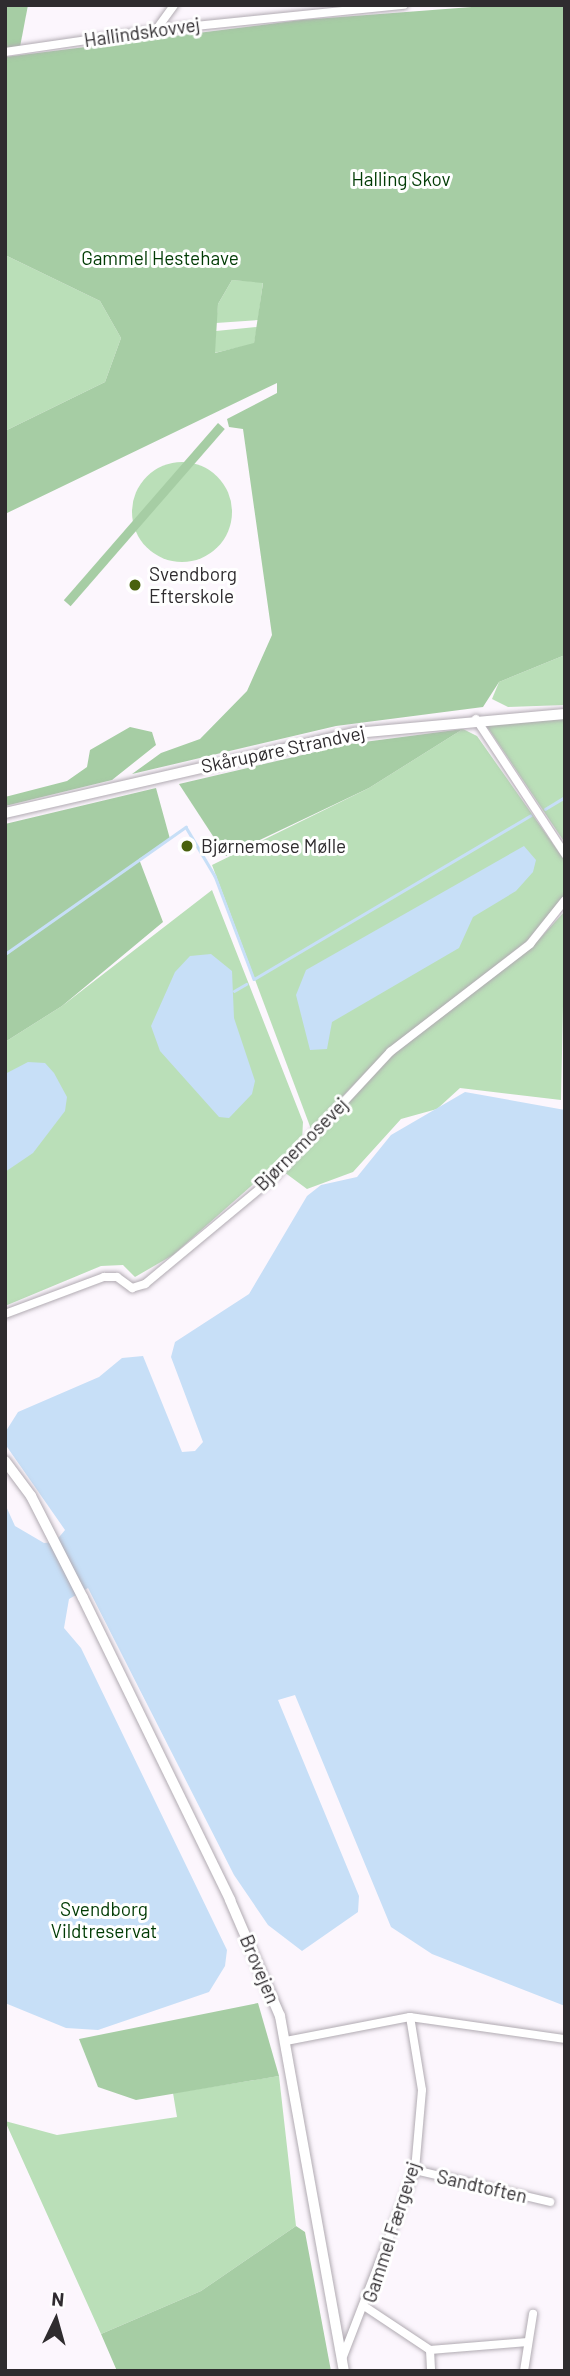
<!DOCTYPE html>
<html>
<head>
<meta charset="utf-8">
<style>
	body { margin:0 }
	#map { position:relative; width:570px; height:2376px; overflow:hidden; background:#fcf6fd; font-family:Barlow,sans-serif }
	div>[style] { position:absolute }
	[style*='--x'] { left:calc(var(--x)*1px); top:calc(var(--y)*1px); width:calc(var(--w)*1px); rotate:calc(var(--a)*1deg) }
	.green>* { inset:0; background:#badfb8 }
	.round { border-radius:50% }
	.forest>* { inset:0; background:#a6cda4; transform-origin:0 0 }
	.water>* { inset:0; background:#c7dff7 }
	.stream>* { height:2.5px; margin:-1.25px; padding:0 1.25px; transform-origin:1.25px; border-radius:1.25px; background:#c7dff7 }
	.roads { filter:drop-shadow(0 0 2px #b1abb2) drop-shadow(0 0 2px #b1abb2) }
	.minor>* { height:8px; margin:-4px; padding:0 4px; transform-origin:4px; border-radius:4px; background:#fff }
	.tertiary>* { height:10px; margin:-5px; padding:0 5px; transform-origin:5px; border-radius:5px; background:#fff }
	.dots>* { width:19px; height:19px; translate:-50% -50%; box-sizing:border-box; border:4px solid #fff; border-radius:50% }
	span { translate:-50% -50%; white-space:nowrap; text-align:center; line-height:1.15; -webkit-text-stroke:6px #fff; paint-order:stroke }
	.street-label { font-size:19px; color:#2f2c2f }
	.park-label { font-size:19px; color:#003b04 }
	.poi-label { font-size:19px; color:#2f2c2f }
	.left { translate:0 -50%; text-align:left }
	.frame { position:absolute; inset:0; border:7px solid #2f2c2f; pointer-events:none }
	.north { position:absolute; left:21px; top:2285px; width:70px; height:70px; -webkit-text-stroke:5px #fff; paint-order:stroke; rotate:5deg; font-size:19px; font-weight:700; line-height:28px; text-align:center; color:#2f2c2f }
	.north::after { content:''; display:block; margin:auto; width:24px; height:32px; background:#2f2c2f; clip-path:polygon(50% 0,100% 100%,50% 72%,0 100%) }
</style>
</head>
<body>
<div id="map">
	<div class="green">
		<i style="clip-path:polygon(5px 255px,100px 301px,121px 338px,105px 382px,5px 431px)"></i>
		<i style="clip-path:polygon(232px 280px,263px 282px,258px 320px,216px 323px,218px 304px)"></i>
		<i style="clip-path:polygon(257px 327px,254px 344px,214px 353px,216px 331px)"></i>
		<i class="round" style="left:132px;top:462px;width:100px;height:100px"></i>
		<i style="clip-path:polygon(565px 655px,565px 705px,508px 707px,492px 699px,499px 682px)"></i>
		<i style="clip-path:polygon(565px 719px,565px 843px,484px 722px)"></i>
		<i style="clip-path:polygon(463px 729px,477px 736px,565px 861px,565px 894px,527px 941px,389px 1048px,311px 1129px,212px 865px,369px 788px)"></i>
		<i style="clip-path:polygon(212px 890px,303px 1122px,302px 1141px,173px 1255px,135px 1277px,123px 1265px,101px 1266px,5px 1306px,5px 1042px,62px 1006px)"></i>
		<i style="clip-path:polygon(565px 911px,561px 1100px,460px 1088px,437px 1109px,401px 1119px,353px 1172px,307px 1189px,284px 1172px,393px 1055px,532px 947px)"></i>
		<i style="clip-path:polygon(279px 2076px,296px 2226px,201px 2291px,101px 2334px,5px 2121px,57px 2135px,177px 2117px,173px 2093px)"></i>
	</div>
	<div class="forest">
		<i style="clip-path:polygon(5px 5px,28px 5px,20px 47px,5px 49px)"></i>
		<i style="clip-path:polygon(evenodd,498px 5px,565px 7px,565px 655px,499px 682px,483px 707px,336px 726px,132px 774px,161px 753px,200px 739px,247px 691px,272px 635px,243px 429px,229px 427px,227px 419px,277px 393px,277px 383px,5px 514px,5px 431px,105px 382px,121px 338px,100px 301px,5px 255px,5px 57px,301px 20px,498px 5px,232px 280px,263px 283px,254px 343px,215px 353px,218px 304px,232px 280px)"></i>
		<i style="left:218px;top:423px;width:9px;height:235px;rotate:41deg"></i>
		<i style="clip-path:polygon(130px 727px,152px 732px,156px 745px,112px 780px,5px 806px,5px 797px,67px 781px,87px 767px,90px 750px)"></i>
		<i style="clip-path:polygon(463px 729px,369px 788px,226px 856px,179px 784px,349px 744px)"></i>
		<i style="clip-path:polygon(156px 788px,170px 839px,139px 859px,163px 922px,62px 1006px,5px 1042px,5px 824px)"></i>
		<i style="clip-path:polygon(258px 2003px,279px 2076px,136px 2100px,98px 2087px,79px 2039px)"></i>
		<i style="clip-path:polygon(296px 2226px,305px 2232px,331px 2371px,117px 2371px,101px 2334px,201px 2291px)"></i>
	</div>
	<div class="water">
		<i style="clip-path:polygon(524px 846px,536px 860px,533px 872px,516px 891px,473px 917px,459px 948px,332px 1022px,327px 1049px,310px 1050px,296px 995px,306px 970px)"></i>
		<i style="clip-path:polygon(211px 954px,232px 971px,234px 1018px,255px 1081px,252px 1094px,229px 1118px,219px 1117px,160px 1051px,151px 1026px,175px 972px,190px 956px)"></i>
		<i style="clip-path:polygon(28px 1062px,45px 1063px,54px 1073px,67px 1097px,65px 1111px,33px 1153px,5px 1172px,5px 1074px)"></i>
		<i style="clip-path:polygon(465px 1092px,565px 1110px,565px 2006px,432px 1954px,391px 1927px,295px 1695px,278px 1700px,359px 1896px,358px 1912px,302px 1951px,268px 1925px,234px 1875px,88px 1588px,69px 1599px,64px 1628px,81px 1648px,227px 1950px,225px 1966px,209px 1992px,98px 2030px,66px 2028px,5px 2003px,5px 1504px,15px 1526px,44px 1543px,55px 1542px,65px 1530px,5px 1444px,6px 1431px,18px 1412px,99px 1377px,122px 1358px,143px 1356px,182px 1452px,195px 1451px,203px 1442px,171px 1357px,175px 1342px,249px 1294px,307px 1196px,321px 1185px,357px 1177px,391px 1135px)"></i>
	</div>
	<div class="stream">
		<i style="--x:565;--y:305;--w:13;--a:90"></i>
		<i style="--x:545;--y:809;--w:23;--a:-31"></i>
		<i style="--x:5;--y:954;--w:221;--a:-35.1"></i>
		<i style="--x:186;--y:827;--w:57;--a:59.4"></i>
		<i style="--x:215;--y:876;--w:110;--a:69.3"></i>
		<i style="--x:254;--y:979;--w:321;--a:-30.6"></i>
		<i style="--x:234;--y:991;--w:14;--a:-30"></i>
	</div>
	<div class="roads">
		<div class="minor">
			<i style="--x:156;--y:30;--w:31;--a:-54"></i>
			<i style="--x:5;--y:52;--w:153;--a:-8.3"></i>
			<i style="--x:156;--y:30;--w:249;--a:-5.8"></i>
			<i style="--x:476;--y:719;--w:162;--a:56.6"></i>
			<i style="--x:5;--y:1314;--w:106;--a:-20.5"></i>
			<i style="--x:104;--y:1277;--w:13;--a:0"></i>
			<i style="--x:117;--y:1277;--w:19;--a:36"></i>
			<i style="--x:132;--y:1288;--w:14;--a:-17"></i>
			<i style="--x:145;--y:1284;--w:168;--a:-39.7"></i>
			<i style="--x:274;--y:1177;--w:171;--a:-47.1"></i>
			<i style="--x:390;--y:1052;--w:177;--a:-37.6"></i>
			<i style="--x:530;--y:944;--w:56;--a:-51.5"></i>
			<i style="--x:286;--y:2041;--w:126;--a:-11"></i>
			<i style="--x:410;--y:2017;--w:157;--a:8.1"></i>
			<i style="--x:415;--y:2170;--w:139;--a:13.3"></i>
			<i style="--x:367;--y:2308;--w:76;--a:33.7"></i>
			<i style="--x:430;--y:2350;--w:98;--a:-4.7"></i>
			<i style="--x:430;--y:2350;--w:21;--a:87"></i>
			<i style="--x:342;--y:2359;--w:203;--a:-68.9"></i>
			<i style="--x:415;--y:2170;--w:80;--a:-85"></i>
			<i style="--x:422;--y:2090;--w:74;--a:-99.3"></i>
			<i style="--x:524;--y:2371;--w:58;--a:-81"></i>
		</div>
		<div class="tertiary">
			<i style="--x:5;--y:813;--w:359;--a:-12.9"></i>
			<i style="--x:355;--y:733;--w:211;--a:-5.2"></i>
			<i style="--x:5;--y:1461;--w:44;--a:53.4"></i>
			<i style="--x:31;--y:1496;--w:114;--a:63"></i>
			<i style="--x:83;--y:1598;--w:336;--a:64"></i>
			<i style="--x:230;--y:1900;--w:126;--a:66.7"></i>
			<i style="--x:280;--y:2016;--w:361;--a:79.8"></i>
		</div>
	</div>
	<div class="dots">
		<i style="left:135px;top:585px;background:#49610e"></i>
		<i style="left:187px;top:846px;background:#49610e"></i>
	</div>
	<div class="street-label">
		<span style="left:142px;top:32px;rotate:-8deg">Hallindskovvej</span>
		<span style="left:283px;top:749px;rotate:-12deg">Skårupøre Strandvej</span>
		<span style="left:301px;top:1144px;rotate:-45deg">Bjørnemosevej</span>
		<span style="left:260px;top:1969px;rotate:67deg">Brovejen</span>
		<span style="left:482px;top:2186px;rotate:13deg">Sandtoften</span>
		<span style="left:391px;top:2232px;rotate:-72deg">Gammel Færgevej</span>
	</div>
	<div class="park-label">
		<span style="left:401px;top:179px">Halling Skov</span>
		<span style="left:160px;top:258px">Gammel Hestehave</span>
		<span style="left:104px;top:1920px">Svendborg<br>Vildtreservat</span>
	</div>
	<div class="poi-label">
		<span class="left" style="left:149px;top:585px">Svendborg<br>Efterskole</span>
		<span class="left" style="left:201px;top:846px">Bjørnemose Mølle</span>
	</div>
	<div class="frame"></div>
	<div class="north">N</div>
</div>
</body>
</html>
